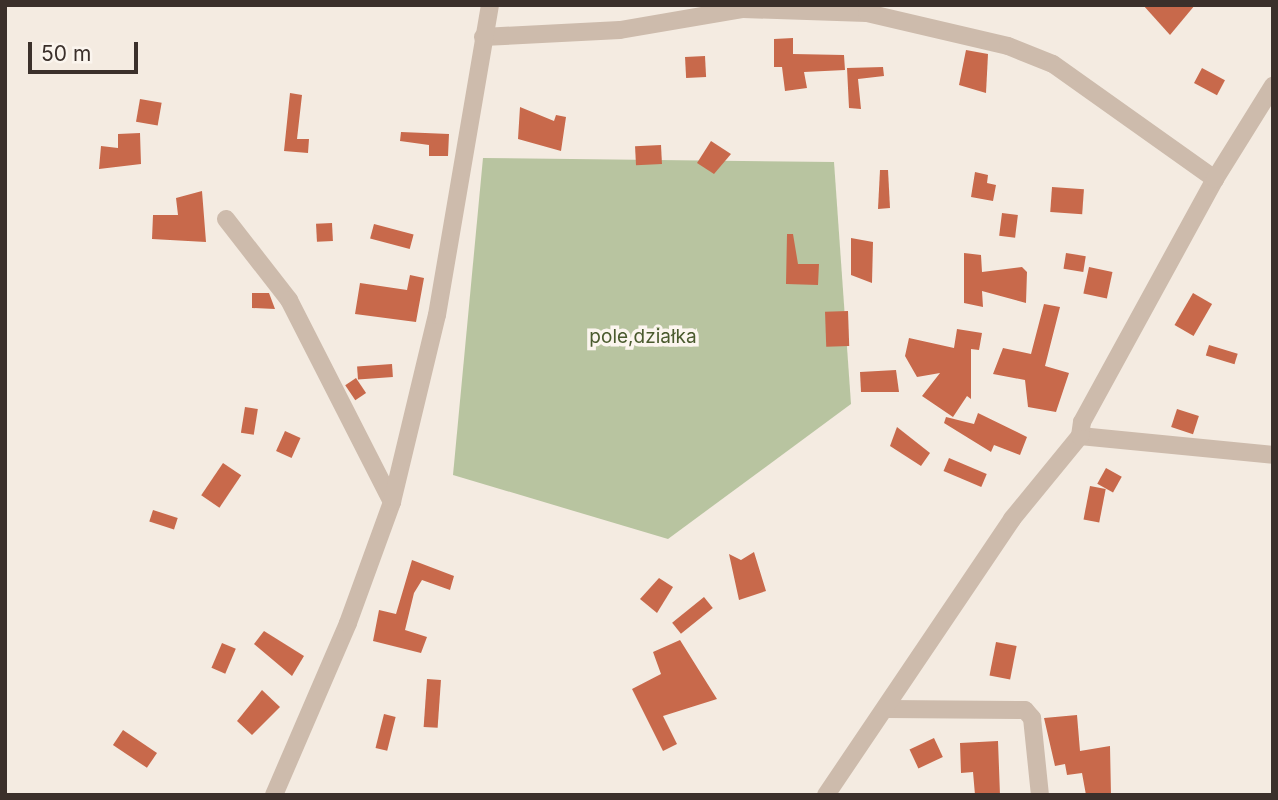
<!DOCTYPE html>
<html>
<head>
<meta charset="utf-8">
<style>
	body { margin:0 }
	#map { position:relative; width:1278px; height:800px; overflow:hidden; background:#f4ebe1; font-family:Inter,sans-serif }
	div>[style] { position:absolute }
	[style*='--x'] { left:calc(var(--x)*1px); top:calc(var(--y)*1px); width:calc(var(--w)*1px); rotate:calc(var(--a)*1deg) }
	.green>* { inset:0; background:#b8c4a0 }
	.building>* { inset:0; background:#c8694b; transform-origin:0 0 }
	.minor>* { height:18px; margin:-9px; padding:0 9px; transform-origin:9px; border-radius:9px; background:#cdbbac }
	span { translate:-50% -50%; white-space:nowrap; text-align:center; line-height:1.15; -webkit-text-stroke:7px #fbf5ee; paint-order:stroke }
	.park-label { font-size:19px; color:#4a5a2e }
	.frame { position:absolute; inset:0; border:7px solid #3b302b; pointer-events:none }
	.scale { position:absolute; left:28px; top:42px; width:110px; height:32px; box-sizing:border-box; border:4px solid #3b302b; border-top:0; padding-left:9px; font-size:21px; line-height:24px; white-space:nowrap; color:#3b302b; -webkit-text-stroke:5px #fbf5ee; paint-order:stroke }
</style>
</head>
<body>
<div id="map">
	<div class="green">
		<i style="clip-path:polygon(483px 158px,834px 162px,851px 404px,668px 539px,453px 475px)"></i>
	</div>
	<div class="building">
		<i style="clip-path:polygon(1143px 5px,1195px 5px,1170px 35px)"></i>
		<i style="clip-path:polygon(793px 38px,793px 54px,844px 55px,845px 70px,804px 72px,807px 88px,785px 91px,782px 67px,774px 67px,774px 39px)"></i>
		<i style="clip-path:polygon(966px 50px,988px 54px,986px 93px,959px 85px)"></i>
		<i style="left:705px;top:56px;width:21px;height:20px;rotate:87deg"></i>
		<i style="clip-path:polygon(883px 67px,884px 76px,858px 79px,861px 109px,849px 108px,847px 68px)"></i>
		<i style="left:1202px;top:68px;width:26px;height:17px;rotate:28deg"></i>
		<i style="clip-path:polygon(290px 93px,302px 95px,297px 139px,309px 139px,308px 153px,284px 151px)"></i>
		<i style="left:140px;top:99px;width:22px;height:23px;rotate:10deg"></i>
		<i style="clip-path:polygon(520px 107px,554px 121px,556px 115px,566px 117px,561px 151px,518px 139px)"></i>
		<i style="clip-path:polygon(401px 132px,449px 134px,448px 156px,429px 156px,429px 145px,400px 141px)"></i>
		<i style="clip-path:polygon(140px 133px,141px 164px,99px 169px,101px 146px,118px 148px,118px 134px)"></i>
		<i style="clip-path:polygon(711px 141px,731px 154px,714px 174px,697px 163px)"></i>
		<i style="left:661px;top:145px;width:19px;height:26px;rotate:87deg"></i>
		<i style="clip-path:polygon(880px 170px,888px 170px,890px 208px,878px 209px)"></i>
		<i style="clip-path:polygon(975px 172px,988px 175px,987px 183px,996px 185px,993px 201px,971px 197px)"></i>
		<i style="left:1052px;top:187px;width:32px;height:25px;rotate:4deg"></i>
		<i style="clip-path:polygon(202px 191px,206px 242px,152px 239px,153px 215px,178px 215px,176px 198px)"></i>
		<i style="left:1002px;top:213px;width:16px;height:23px;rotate:7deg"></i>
		<i style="left:332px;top:223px;width:18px;height:16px;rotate:87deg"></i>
		<i style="left:374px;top:224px;width:41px;height:15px;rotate:15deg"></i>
		<i style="clip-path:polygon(787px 234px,793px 234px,798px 264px,819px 264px,818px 285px,786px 284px)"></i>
		<i style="clip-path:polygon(851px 238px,873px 242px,872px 283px,851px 275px)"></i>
		<i style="clip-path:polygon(964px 253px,981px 255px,982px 272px,1022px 267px,1027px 272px,1026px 303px,982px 291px,983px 307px,964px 303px)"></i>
		<i style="left:1066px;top:253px;width:20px;height:16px;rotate:9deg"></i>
		<i style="left:1089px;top:267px;width:24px;height:27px;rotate:12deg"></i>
		<i style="clip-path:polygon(410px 275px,424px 278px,416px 322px,355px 314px,360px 283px,407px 290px)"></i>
		<i style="clip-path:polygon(252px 293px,269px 293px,275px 309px,252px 308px)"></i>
		<i style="left:1193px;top:293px;width:22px;height:37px;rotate:30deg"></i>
		<i style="clip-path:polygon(1044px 304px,1060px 307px,1045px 366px,1069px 373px,1056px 412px,1028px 407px,1025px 380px,993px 374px,1003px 348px,1031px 354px)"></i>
		<i style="left:848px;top:311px;width:35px;height:23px;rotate:88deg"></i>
		<i style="clip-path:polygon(957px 329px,982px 333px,979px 350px,971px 349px,971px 399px,967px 396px,953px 417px,922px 396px,940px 373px,917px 377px,905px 356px,909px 338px,954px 348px)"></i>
		<i style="left:1209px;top:345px;width:30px;height:11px;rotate:17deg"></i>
		<i style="left:392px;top:364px;width:13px;height:35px;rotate:86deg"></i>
		<i style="clip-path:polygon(896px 370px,899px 392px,861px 392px,860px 372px)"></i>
		<i style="left:356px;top:378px;width:18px;height:13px;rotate:56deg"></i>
		<i style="left:245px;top:407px;width:13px;height:26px;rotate:9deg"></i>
		<i style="left:1177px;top:409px;width:23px;height:19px;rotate:18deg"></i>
		<i style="clip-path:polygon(978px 413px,1027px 437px,1020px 455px,994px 445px,991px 452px,944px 423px,946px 417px,974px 424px)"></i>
		<i style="clip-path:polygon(897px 427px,930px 453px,921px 466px,890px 446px)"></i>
		<i style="left:285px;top:431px;width:17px;height:22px;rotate:24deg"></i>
		<i style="left:949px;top:458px;width:41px;height:14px;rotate:23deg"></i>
		<i style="left:223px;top:463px;width:22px;height:39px;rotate:34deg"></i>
		<i style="left:1106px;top:468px;width:18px;height:18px;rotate:29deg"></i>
		<i style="left:1090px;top:486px;width:16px;height:34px;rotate:11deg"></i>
		<i style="left:153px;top:510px;width:26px;height:12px;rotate:18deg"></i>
		<i style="clip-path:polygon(754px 552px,766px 591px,739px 600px,729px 554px,741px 560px)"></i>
		<i style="clip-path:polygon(412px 560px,454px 576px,450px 590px,422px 580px,414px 593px,405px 630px,427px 637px,421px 653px,373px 641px,379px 610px,396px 614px)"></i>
		<i style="clip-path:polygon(659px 578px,673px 587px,657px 613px,640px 599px)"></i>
		<i style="left:704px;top:597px;width:14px;height:41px;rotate:51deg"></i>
		<i style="clip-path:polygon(264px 631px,304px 656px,292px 676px,254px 644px)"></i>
		<i style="clip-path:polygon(680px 640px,717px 699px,663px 716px,677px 744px,663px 751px,632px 689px,661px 674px,653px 652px)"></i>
		<i style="left:996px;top:642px;width:21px;height:34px;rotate:11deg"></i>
		<i style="left:222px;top:643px;width:15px;height:27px;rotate:23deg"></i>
		<i style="left:427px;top:679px;width:14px;height:48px;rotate:4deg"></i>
		<i style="clip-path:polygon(262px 690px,280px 707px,252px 735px,237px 721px)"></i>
		<i style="left:384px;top:714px;width:12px;height:35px;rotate:14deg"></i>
		<i style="clip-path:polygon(1077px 715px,1080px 751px,1110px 746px,1111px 795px,1086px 795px,1082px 773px,1067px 775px,1065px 764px,1055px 766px,1044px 718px)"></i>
		<i style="left:123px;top:730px;width:41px;height:18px;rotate:34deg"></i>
		<i style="left:934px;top:738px;width:21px;height:27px;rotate:65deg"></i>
		<i style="clip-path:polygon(998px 741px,1000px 795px,975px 795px,973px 772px,961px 773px,960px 743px)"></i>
	</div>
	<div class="minor">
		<i style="--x:483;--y:37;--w:137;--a:-2.9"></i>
		<i style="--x:620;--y:30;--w:125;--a:-9.7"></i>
		<i style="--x:743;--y:9;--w:124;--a:1.8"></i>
		<i style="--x:867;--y:13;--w:145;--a:13.2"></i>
		<i style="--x:1008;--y:46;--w:48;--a:21.8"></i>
		<i style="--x:1053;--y:64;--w:199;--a:35.4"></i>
		<i style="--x:226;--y:219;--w:103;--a:52.1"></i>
		<i style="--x:289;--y:300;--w:227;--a:63"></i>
		<i style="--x:1080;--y:436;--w:194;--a:5.6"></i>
		<i style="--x:888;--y:709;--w:137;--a:0.4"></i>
		<i style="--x:1025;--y:710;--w:11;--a:49"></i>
		<i style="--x:1032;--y:718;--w:77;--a:84.1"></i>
		<i style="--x:274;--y:795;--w:187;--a:-66.7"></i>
		<i style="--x:348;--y:623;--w:129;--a:-70"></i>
		<i style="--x:392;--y:502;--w:192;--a:-76.5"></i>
		<i style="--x:437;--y:315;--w:314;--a:-80.3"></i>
		<i style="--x:826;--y:795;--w:333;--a:-56"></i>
		<i style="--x:1012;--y:519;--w:107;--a:-50.7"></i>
		<i style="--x:1080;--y:436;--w:14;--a:-82"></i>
		<i style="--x:1082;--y:422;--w:277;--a:-61.3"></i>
		<i style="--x:1215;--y:179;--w:110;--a:-58.1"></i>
	</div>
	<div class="park-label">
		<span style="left:643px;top:337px">pole,działka</span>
	</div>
	<div class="frame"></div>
	<div class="scale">50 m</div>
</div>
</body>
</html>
